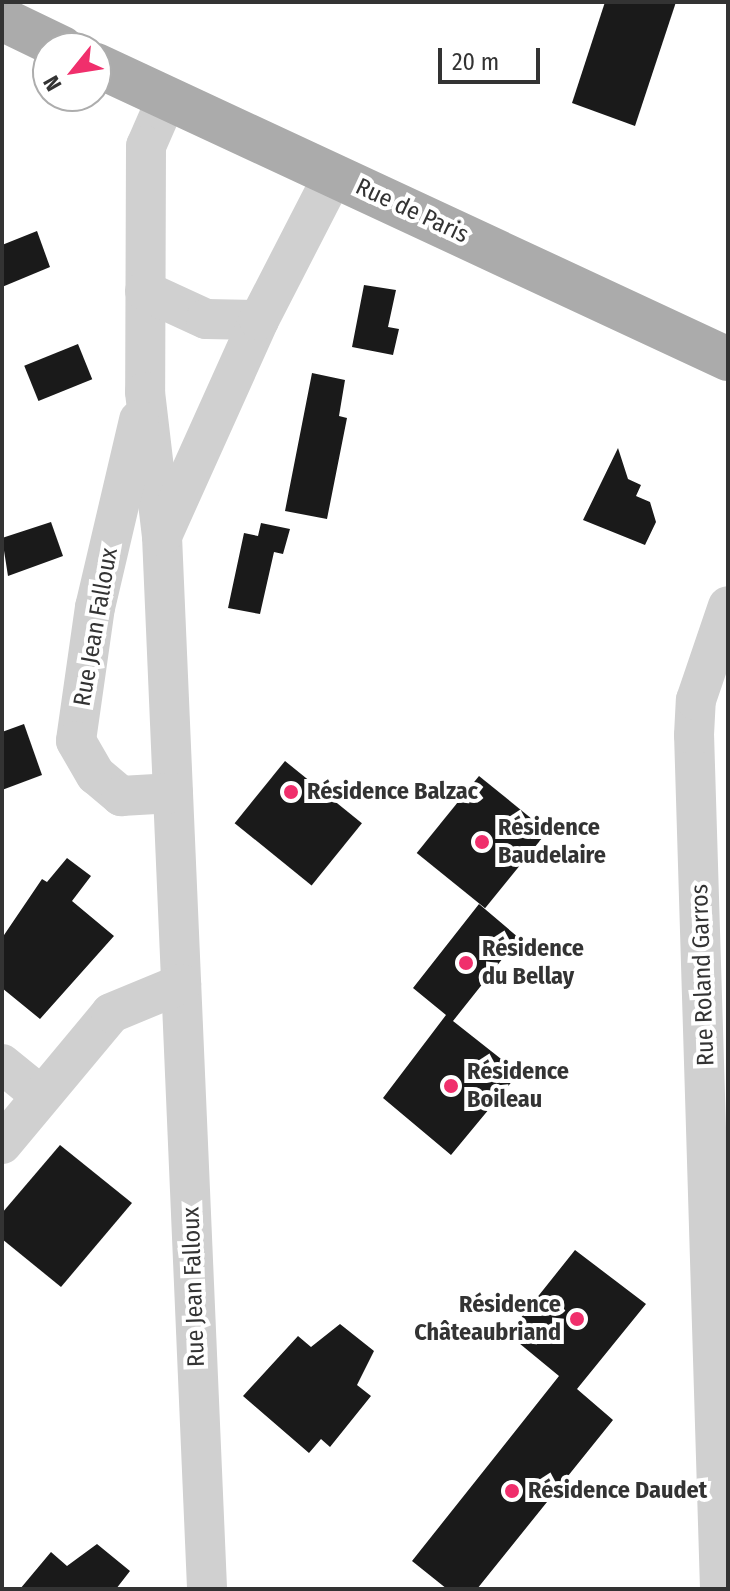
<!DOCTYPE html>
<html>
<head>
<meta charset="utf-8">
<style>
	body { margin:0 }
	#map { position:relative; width:730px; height:1591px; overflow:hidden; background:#fff; font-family:"Fira Sans Condensed",sans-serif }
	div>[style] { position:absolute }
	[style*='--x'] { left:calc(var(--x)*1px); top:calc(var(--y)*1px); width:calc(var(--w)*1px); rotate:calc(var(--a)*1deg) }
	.building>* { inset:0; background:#1a1a1a; transform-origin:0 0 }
	.minor>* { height:40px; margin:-20px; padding:0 20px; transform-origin:20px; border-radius:20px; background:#d0d0d0 }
	.primary>* { height:44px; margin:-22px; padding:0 22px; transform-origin:22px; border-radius:22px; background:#ababab }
	.dots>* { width:22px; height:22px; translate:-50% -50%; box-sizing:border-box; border:4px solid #fff; border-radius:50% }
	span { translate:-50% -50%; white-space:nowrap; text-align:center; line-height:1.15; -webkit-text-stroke:8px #fff; paint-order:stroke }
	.street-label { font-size:24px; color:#333 }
	.poi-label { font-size:24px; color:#333; font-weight:700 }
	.left { translate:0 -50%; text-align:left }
	.right { translate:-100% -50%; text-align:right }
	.frame { position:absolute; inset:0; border:4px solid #333; pointer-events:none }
	.north { position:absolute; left:32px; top:32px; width:80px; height:80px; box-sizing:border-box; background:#fff; border:2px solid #adadad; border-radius:50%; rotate:240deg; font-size:22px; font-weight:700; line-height:32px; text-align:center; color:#333 }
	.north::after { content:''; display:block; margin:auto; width:28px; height:36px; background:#f02f6c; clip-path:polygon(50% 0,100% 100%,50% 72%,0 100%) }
	.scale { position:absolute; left:438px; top:48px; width:102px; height:36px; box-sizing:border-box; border:4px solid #333; border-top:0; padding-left:10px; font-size:24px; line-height:28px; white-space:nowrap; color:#333; -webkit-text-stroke:6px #fff; paint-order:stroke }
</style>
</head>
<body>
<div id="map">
	<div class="building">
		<i style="clip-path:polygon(605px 2px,676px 2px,635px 126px,572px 103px)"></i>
		<i style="clip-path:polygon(37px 231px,50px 267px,2px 287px,2px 245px)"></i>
		<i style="clip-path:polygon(364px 285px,396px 290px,388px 327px,399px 329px,393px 355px,352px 347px)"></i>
		<i style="left:78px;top:344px;width:38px;height:58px;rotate:68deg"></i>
		<i style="clip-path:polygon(312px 373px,345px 380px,339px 416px,347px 418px,327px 519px,285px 511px)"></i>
		<i style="clip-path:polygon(618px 448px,628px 479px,641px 485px,636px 496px,650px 502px,656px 522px,645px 545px,583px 520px)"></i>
		<i style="clip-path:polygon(51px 522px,63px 556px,8px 576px,2px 538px)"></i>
		<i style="clip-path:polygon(261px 523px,290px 529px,283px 554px,274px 552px,260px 614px,228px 608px,244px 533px,258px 536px)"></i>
		<i style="clip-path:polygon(24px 724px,42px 775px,2px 790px,2px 732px)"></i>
		<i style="left:285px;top:761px;width:99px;height:80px;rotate:39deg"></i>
		<i style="left:479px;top:776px;width:88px;height:99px;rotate:39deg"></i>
		<i style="clip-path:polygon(67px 858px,91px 876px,72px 901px,114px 936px,40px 1019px,2px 988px,2px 938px,42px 879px,47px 882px)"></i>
		<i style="clip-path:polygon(479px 904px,519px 938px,453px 1021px,519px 1073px,451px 1155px,383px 1098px,446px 1015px,413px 988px)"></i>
		<i style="clip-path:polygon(60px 1145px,132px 1203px,61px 1287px,2px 1239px,2px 1213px)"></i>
		<i style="clip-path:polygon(575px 1250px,646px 1304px,577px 1389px,613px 1420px,477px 1589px,447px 1589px,412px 1561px,559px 1376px,508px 1334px)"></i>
		<i style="clip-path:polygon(340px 1324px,374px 1351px,357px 1385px,371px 1396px,330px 1447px,321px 1439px,309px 1453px,243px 1396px,298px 1336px,311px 1347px)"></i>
		<i style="clip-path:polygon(97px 1544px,130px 1571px,116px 1589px,20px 1589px,51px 1552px,67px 1566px)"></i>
	</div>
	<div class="minor">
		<i style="--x:167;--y:98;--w:52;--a:113.6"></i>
		<i style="--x:146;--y:146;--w:246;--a:90.2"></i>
		<i style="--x:145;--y:392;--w:145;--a:83.3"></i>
		<i style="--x:162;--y:536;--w:1054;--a:87.55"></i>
		<i style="--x:145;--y:291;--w:67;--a:24.7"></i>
		<i style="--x:206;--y:319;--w:53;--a:1.1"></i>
		<i style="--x:139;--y:420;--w:192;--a:103.2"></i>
		<i style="--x:95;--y:607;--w:135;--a:98.1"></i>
		<i style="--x:76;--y:741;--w:39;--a:60"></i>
		<i style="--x:96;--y:775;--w:33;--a:40"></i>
		<i style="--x:121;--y:796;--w:52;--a:-3.3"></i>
		<i style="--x:162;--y:536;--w:237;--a:-65.8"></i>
		<i style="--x:259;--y:320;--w:164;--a:-62.8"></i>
		<i style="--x:2;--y:1064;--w:48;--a:39"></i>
		<i style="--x:2;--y:1144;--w:170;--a:-50.2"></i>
		<i style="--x:111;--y:1013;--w:76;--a:-22.5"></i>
		<i style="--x:720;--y:1589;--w:854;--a:-91.74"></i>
		<i style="--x:694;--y:735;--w:35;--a:-87"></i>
		<i style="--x:696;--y:700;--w:99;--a:-71.2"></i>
	</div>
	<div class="primary">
		<i style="--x:2;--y:19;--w:67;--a:25.8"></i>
		<i style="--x:96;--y:65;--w:697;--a:24.95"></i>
	</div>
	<div class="dots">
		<i style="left:291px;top:792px;background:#f02f6c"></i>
		<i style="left:482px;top:842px;background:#f02f6c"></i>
		<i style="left:466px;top:963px;background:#f02f6c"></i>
		<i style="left:451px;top:1086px;background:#f02f6c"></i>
		<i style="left:577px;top:1319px;background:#f02f6c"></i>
		<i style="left:512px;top:1491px;background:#f02f6c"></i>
	</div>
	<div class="street-label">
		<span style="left:412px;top:211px;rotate:25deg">Rue de Paris</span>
		<span style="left:96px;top:627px;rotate:-80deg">Rue Jean Falloux</span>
		<span style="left:703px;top:975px;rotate:-92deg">Rue Roland Garros</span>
		<span style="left:194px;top:1287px;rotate:-92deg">Rue Jean Falloux</span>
	</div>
	<div class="poi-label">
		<span class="left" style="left:307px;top:792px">Résidence Balzac</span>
		<span class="left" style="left:498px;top:842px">Résidence<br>Baudelaire</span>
		<span class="left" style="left:482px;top:963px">Résidence<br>du Bellay</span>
		<span class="left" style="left:467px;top:1086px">Résidence<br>Boileau</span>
		<span class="right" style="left:561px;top:1319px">Résidence<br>Châteaubriand</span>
		<span class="left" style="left:528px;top:1491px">Résidence Daudet</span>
	</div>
	<div class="frame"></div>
	<div class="north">N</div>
	<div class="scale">20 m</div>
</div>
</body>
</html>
